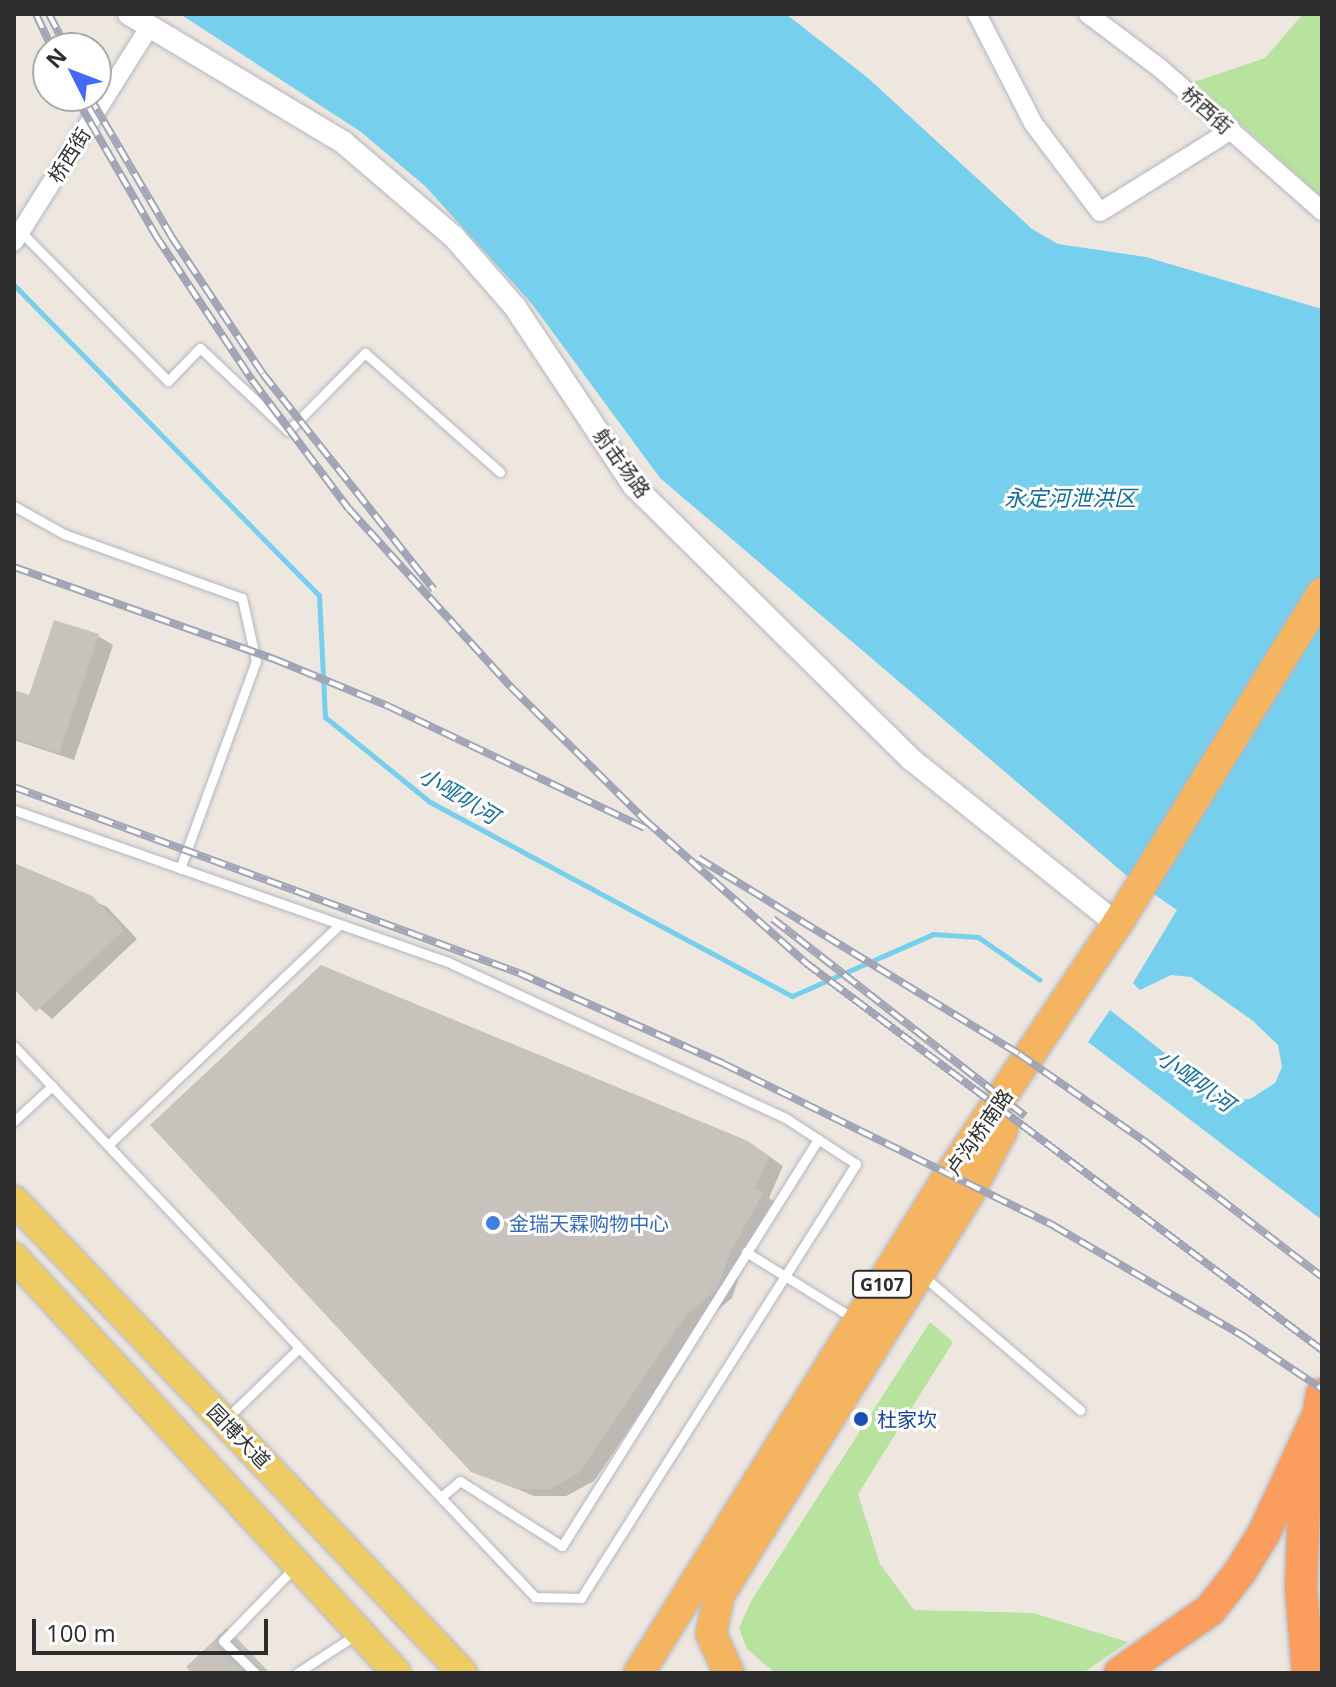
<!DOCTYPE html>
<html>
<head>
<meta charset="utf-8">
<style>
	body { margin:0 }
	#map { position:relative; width:1336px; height:1687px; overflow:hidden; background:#eee7e0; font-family:"Open Sans","Noto Sans SC",sans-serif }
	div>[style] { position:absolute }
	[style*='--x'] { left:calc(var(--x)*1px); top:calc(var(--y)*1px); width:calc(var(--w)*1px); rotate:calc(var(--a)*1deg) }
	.green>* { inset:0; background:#b7e39e }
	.water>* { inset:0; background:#76d0ed }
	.shadow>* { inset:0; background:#0003 }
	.stream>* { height:5px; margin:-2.5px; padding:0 2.5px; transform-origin:2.5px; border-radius:2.5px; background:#76d0ed }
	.building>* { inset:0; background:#c7c2bb }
	.roads { filter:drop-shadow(0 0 2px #b3b6c0) drop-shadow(0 0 2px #b3b6c0) }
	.service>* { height:9px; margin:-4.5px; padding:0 4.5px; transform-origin:4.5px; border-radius:4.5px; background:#fff }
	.minor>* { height:18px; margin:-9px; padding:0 9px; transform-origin:9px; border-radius:9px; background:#fff }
	.tertiary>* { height:22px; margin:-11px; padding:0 11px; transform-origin:11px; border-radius:11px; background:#fff }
	.primary>* { height:28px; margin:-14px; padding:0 14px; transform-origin:14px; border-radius:14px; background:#efcb64 }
	.trunk>* { height:30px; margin:-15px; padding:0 15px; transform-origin:15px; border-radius:15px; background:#f5b460 }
	.motorway>* { height:32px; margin:-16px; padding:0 16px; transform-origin:16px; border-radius:16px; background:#fb9e5d }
	.rail>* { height:8px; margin-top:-4px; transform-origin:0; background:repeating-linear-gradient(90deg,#fff 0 15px,#a2a5b6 0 30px); box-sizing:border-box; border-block:2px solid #a2a5b6 }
	.dots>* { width:22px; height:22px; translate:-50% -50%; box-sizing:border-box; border:4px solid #fff; border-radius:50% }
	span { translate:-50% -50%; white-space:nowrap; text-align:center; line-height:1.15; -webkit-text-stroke:6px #fff; paint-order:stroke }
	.shield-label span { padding:2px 6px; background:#fff; border:2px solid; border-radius:6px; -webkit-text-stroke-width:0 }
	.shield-label { font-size:18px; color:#2d2d2d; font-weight:700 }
	.street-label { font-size:20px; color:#2d2d2d }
	.shop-label { font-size:20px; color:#366cbe }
	.left { translate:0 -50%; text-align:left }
	.transit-label { font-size:20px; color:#164399 }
	.water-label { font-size:22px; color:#10709d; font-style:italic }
	.frame { position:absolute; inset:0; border:16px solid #2d2d2d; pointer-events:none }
	.north { position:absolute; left:32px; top:32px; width:80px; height:80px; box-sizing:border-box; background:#fff; border:2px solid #ababab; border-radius:50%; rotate:312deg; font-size:22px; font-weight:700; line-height:32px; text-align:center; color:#2d2d2d }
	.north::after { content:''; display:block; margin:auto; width:28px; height:36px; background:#4469f7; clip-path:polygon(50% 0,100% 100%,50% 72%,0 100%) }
	.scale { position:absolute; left:32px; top:1619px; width:236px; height:36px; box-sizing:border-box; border:4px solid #2d2d2d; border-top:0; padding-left:10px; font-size:24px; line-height:28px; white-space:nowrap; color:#2d2d2d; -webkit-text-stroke:6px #fff; paint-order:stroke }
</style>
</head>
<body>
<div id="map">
	<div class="green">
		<i style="clip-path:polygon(1303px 14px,1322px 14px,1322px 197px,1194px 82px,1265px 58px)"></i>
		<i style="clip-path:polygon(930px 1322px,953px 1342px,858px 1494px,880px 1564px,914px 1610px,1033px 1613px,1128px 1642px,1083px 1673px,775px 1673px,747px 1649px,739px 1628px,751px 1601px)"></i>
	</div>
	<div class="water">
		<i style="clip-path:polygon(180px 14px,786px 14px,868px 78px,1032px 229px,1058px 244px,1146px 257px,1322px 309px,1322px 1220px,1088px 1042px,1110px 1010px,1224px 1100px,1250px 1099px,1275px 1083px,1282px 1067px,1278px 1045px,1253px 1021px,1191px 977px,1171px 975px,1140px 990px,1133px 983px,1177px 910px,1126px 875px,660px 478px,532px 304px,425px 186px,361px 132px)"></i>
	</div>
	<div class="shadow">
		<i style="clip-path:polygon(98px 636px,113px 645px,74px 760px,14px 740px,14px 693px,30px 698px)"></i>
		<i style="clip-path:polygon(14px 865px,107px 907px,137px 939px,52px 1019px,14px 986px)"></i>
		<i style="clip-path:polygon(763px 1152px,783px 1166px,769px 1198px,776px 1203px,744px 1261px,732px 1298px,702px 1322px,594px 1481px,566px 1496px,534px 1496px,472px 1470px)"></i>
	</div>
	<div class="stream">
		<i style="--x:14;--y:285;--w:435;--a:45.5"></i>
		<i style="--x:319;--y:595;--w:122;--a:87.2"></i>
		<i style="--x:325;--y:717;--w:135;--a:39"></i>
		<i style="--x:430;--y:802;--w:411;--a:28.2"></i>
		<i style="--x:792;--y:996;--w:154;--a:-23.7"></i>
		<i style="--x:933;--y:934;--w:45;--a:3.8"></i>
		<i style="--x:978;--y:937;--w:75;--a:34.7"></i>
	</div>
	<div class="building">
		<i style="clip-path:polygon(54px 620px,99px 634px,59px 753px,14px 738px,14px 690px,29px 695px)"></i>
		<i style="clip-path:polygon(14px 863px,92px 896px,124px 930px,36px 1012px,14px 989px)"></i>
		<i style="clip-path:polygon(321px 965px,748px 1141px,769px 1156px,755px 1188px,763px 1193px,730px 1253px,717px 1290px,687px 1314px,579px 1473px,550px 1489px,517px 1489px,471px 1472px,150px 1125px)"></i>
		<i style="clip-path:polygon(227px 1628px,270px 1673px,192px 1673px,186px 1667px)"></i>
	</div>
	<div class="roads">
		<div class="service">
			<i style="--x:20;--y:231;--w:211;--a:45.4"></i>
			<i style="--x:168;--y:381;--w:46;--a:-45.9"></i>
			<i style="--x:200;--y:348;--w:121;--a:43.3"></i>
			<i style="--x:288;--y:431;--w:110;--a:-45.4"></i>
			<i style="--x:365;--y:353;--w:180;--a:41.4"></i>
			<i style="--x:14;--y:506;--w:57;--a:29.2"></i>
			<i style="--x:64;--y:534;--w:189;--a:19.8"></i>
			<i style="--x:242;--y:598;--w:65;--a:77.5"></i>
			<i style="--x:256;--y:661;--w:221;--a:110.1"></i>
			<i style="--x:14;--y:810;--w:460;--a:19.3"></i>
			<i style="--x:448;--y:962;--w:370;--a:24.8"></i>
			<i style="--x:784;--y:1117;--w:86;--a:33.1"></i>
			<i style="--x:856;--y:1164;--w:514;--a:122.36"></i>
			<i style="--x:581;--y:1598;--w:46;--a:-178.8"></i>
			<i style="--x:535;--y:1597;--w:758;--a:-133.4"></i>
			<i style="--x:14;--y:1121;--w:52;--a:-42.6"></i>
			<i style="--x:108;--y:1145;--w:319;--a:-43.6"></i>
			<i style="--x:746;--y:1252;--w:129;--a:31.7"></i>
			<i style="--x:922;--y:1275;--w:208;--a:40.5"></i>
			<i style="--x:227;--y:1418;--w:100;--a:-44.2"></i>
			<i style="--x:441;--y:1497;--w:25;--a:-40"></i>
			<i style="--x:460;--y:1481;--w:121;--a:32.5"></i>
			<i style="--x:562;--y:1546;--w:481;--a:-57.8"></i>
			<i style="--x:255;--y:1673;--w:45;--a:-135"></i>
			<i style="--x:223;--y:1641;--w:105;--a:-45.8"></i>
			<i style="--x:297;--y:1673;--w:72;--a:-33"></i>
		</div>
		<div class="minor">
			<i style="--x:977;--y:14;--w:123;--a:62.8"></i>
			<i style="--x:1033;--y:123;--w:111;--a:53"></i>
			<i style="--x:1100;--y:212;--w:155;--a:-32"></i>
			<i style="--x:1088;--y:14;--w:91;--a:37"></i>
			<i style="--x:1161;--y:69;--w:215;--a:41.4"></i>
			<i style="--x:14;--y:242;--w:253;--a:-57.8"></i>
		</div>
		<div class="tertiary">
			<i style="--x:129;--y:14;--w:249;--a:30.9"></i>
			<i style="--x:343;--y:142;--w:146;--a:40.6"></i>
			<i style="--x:454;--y:237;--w:93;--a:48.9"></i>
			<i style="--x:515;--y:307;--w:215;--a:56.4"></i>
			<i style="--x:634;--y:486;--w:390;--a:44.6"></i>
			<i style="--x:912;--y:760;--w:263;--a:38.7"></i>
		</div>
		<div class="primary">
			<i style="--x:14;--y:1200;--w:652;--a:46.49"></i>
			<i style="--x:14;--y:1257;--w:565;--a:47.37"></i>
		</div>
		<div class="trunk">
			<i style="--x:639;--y:1673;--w:581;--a:-58.09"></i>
			<i style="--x:946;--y:1180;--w:308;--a:-56.3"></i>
			<i style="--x:1117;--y:924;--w:389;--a:-58.2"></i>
			<i style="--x:729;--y:1673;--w:43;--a:-114.8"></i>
			<i style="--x:711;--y:1634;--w:40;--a:-78"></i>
			<i style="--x:719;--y:1595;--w:473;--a:-58.1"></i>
			<i style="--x:969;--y:1193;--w:72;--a:-62"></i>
		</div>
		<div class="motorway">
			<i style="--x:1120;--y:1673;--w:110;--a:-35"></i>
			<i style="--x:1210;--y:1610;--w:48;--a:-51.7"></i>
			<i style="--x:1240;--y:1572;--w:46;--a:-58.4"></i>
			<i style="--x:1264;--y:1533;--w:127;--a:-65.3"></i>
			<i style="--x:1308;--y:1673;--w:85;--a:-94.7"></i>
			<i style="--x:1301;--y:1588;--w:83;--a:-87.9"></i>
			<i style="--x:1304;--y:1505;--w:112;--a:-80.8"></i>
		</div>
	</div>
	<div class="rail">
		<i style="--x:36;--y:14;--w:38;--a:65"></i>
		<i style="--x:49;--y:14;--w:38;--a:63"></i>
		<i style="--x:75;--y:96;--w:162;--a:59.9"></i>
		<i style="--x:156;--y:236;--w:173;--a:56.3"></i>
		<i style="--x:252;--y:380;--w:161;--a:53.1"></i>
		<i style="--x:349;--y:509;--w:241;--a:47.7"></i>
		<i style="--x:511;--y:687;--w:189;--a:44.8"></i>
		<i style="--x:645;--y:820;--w:215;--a:41.6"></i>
		<i style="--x:806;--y:963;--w:645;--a:36.87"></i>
		<i style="--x:89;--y:96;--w:162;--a:59.6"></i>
		<i style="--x:171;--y:236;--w:166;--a:56.3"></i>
		<i style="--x:263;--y:374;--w:275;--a:51.6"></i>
		<i style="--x:14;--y:567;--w:276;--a:19.5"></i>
		<i style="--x:274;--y:659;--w:123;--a:22.4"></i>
		<i style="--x:388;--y:706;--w:284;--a:25.4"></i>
		<i style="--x:14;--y:787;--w:538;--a:20.22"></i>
		<i style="--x:519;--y:973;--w:224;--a:23.9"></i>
		<i style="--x:724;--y:1064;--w:368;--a:26.1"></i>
		<i style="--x:1054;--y:1226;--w:219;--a:30.2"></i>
		<i style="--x:1243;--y:1336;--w:95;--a:33.9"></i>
		<i style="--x:698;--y:858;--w:376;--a:31.4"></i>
		<i style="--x:1019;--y:1054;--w:156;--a:34.8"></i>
		<i style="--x:1147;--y:1143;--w:220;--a:37.4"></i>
		<i style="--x:773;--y:919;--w:320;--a:38"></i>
	</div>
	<div class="dots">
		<i style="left:493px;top:1223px;background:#3f7fe0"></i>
		<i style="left:861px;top:1419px;background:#1a4fb4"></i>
	</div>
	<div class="shield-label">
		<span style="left:882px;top:1284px">G107</span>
	</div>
	<div class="street-label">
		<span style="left:1207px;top:110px;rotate:41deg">桥西街</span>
		<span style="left:69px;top:155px;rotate:-58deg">桥西街</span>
		<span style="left:622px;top:463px;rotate:54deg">射击场路</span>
		<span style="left:979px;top:1132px;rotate:-55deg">卢沟桥南路</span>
		<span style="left:239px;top:1436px;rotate:46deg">园博大道</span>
	</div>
	<div class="shop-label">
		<span class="left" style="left:509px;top:1223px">金瑞天霖购物中心</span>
	</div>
	<div class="transit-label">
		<span class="left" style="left:877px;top:1419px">杜家坎</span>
	</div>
	<div class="water-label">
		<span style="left:1070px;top:498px">永定河泄洪区</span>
		<span style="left:459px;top:795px;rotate:31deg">小哑叭河</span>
		<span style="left:1196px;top:1080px;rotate:36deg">小哑叭河</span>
	</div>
	<div class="frame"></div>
	<div class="north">N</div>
	<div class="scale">100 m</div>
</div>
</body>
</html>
